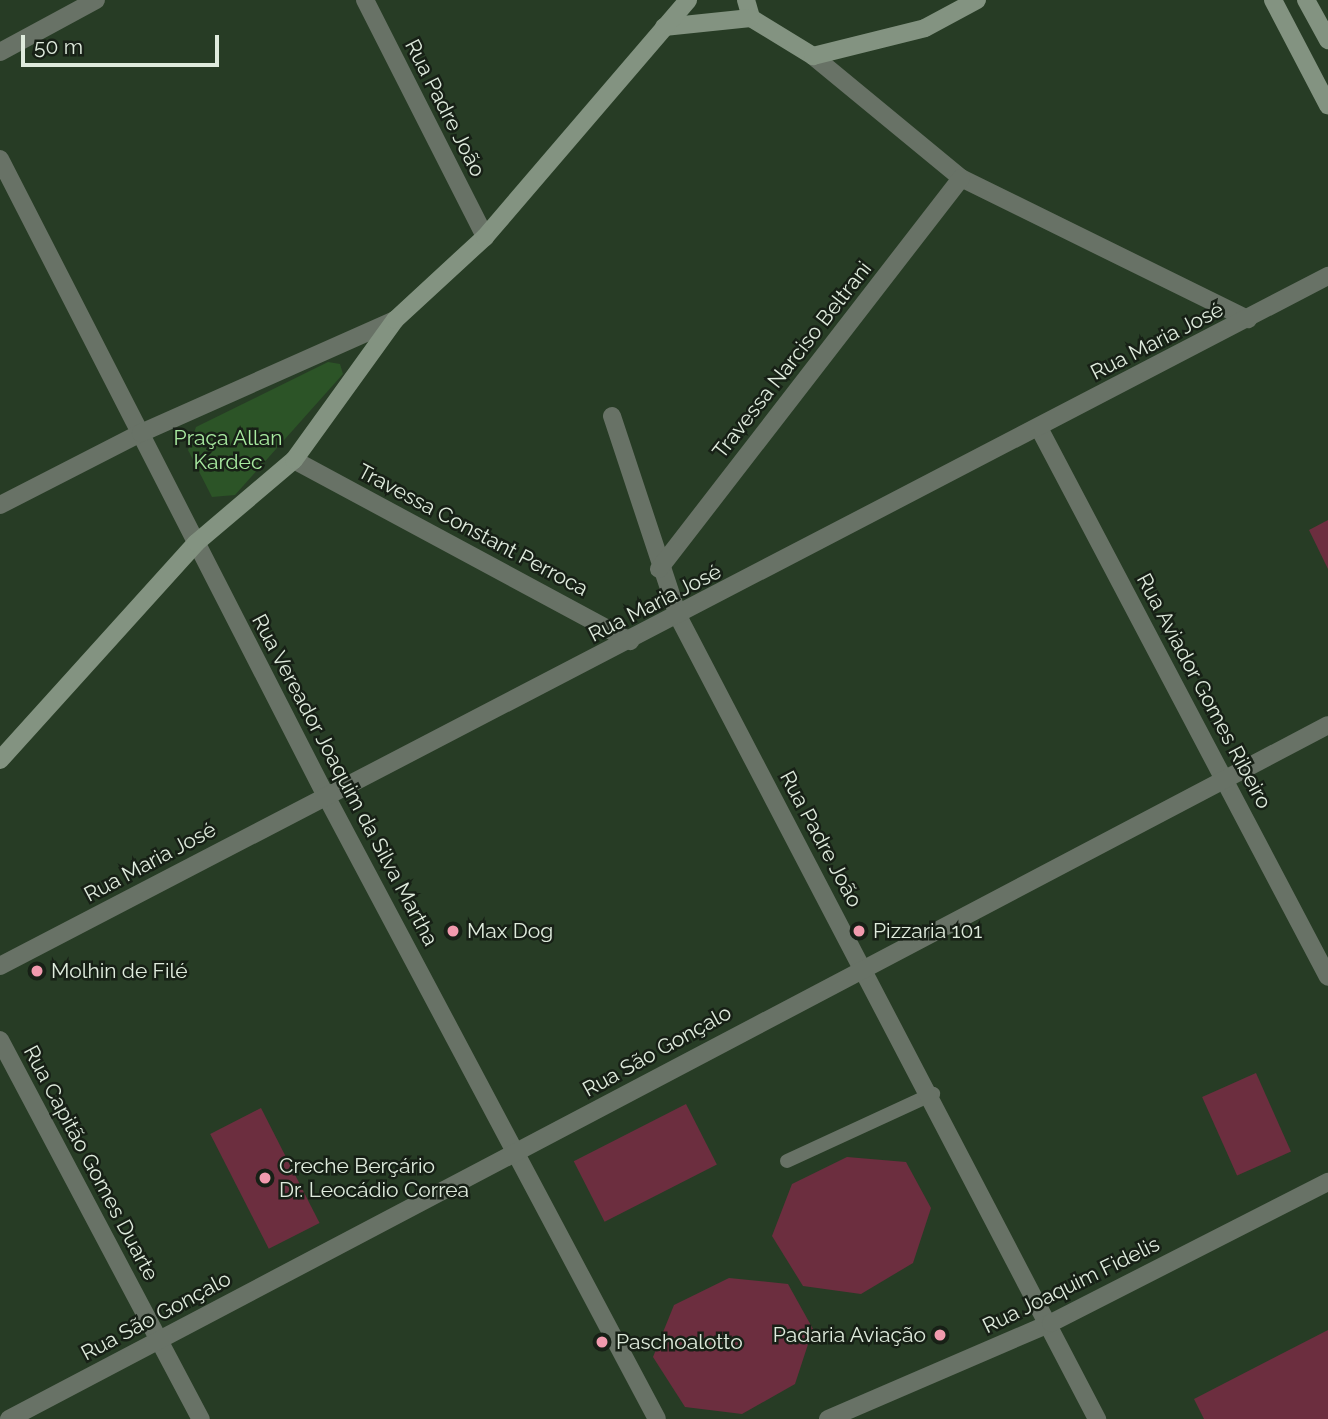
<!DOCTYPE html>
<html>
<head>
<meta charset="utf-8">
<style>
	body { margin:0 }
	#map { position:relative; width:1328px; height:1419px; overflow:hidden; background:#273c25; font-family:Raleway,sans-serif }
	div>[style] { position:absolute }
	[style*='--x'] { left:calc(var(--x)*1px); top:calc(var(--y)*1px); width:calc(var(--w)*1px); rotate:calc(var(--a)*1deg) }
	.green>* { inset:0; background:#2c5427 }
	.building>* { inset:0; background:#6c2e3f; transform-origin:0 0 }
	.lane>* { height:14px; margin:-7px; padding:0 7px; transform-origin:7px; border-radius:7px; background:#687266 }
	.street>* { height:18px; margin:-9px; padding:0 9px; transform-origin:9px; border-radius:9px; background:#687266 }
	.secondary>* { height:18px; margin:-9px; padding:0 9px; transform-origin:9px; border-radius:9px; background:#839381 }
	.dots>* { width:19px; height:19px; translate:-50% -50%; box-sizing:border-box; border:4px solid #172016; border-radius:50% }
	span { translate:-50% -50%; white-space:nowrap; text-align:center; line-height:1.15; -webkit-text-stroke:5px #172016; paint-order:stroke }
	.street-label { font-size:21px; color:#dfebdd }
	.park-label { font-size:21px; color:#a8eaa0 }
	.poi-label { font-size:21px; color:#dfebdd }
	.left { translate:0 -50%; text-align:left }
	.right { translate:-100% -50%; text-align:right }
	.scale { position:absolute; left:21px; top:35px; width:198px; height:32px; box-sizing:border-box; border:4px solid #dfebdd; border-top:0; padding-left:9px; font-size:21px; line-height:24px; white-space:nowrap; color:#dfebdd; -webkit-text-stroke:5px #172016; paint-order:stroke }
</style>
</head>
<body>
<div id="map">
	<div class="green">
		<i style="clip-path:polygon(328px 362px,340px 364px,343px 374px,235px 495px,212px 497px,188px 450px,196px 427px)"></i>
	</div>
	<div class="building">
		<i style="clip-path:polygon(1328px 520px,1328px 569px,1309px 530px)"></i>
		<i style="left:1256px;top:1073px;width:86px;height:59px;rotate:66deg"></i>
		<i style="left:686px;top:1104px;width:68px;height:126px;rotate:63deg"></i>
		<i style="left:261px;top:1108px;width:129px;height:57px;rotate:63deg"></i>
		<i style="clip-path:polygon(847px 1157px,906px 1162px,931px 1208px,913px 1263px,861px 1294px,803px 1286px,772px 1236px,792px 1184px)"></i>
		<i style="clip-path:polygon(729px 1278px,788px 1284px,813px 1329px,795px 1384px,742px 1414px,685px 1407px,653px 1357px,674px 1305px)"></i>
		<i style="clip-path:polygon(1328px 1330px,1328px 1419px,1204px 1419px,1194px 1399px)"></i>
	</div>
	<div class="lane">
		<i style="--x:787;--y:1161;--w:161;--a:-24.7"></i>
	</div>
	<div class="street">
		<i style="--x:365;--y:0;--w:266;--a:63.1"></i>
		<i style="--x:0;--y:52;--w:109;--a:-28.4"></i>
		<i style="--x:813;--y:56;--w:192;--a:39.5"></i>
		<i style="--x:961;--y:178;--w:320;--a:26.2"></i>
		<i style="--x:0;--y:159;--w:716;--a:62.9"></i>
		<i style="--x:326;--y:796;--w:705;--a:62.02"></i>
		<i style="--x:612;--y:416;--w:213;--a:71.7"></i>
		<i style="--x:679;--y:618;--w:904;--a:62.44"></i>
		<i style="--x:1039;--y:428;--w:620;--a:62.24"></i>
		<i style="--x:294;--y:460;--w:382;--a:28.3"></i>
		<i style="--x:0;--y:505;--w:158;--a:-27.1"></i>
		<i style="--x:141;--y:433;--w:278;--a:-24"></i>
		<i style="--x:659;--y:569;--w:494;--a:-52.3"></i>
		<i style="--x:0;--y:966;--w:1497;--a:-27.46"></i>
		<i style="--x:0;--y:1040;--w:429;--a:62.1"></i>
		<i style="--x:9;--y:1419;--w:1490;--a:-27.75"></i>
		<i style="--x:828;--y:1419;--w:243;--a:-23.3"></i>
		<i style="--x:1051;--y:1323;--w:311;--a:-27"></i>
	</div>
	<div class="secondary">
		<i style="--x:746;--y:0;--w:19;--a:74"></i>
		<i style="--x:751;--y:18;--w:73;--a:31.5"></i>
		<i style="--x:813;--y:56;--w:115;--a:-14"></i>
		<i style="--x:925;--y:28;--w:59;--a:-28.3"></i>
		<i style="--x:1273;--y:0;--w:119;--a:62.4"></i>
		<i style="--x:1306;--y:0;--w:46;--a:61.2"></i>
		<i style="--x:664;--y:27;--w:87;--a:-5.9"></i>
		<i style="--x:0;--y:760;--w:292;--a:-47.9"></i>
		<i style="--x:196;--y:543;--w:128;--a:-40.3"></i>
		<i style="--x:294;--y:460;--w:173;--a:-54.2"></i>
		<i style="--x:395;--y:320;--w:122;--a:-42.7"></i>
		<i style="--x:485;--y:237;--w:312;--a:-49.4"></i>
	</div>
	<div class="dots">
		<i style="left:453px;top:931px;background:#f29aae"></i>
		<i style="left:859px;top:931px;background:#f29aae"></i>
		<i style="left:37px;top:971px;background:#f29aae"></i>
		<i style="left:265px;top:1178px;background:#f29aae"></i>
		<i style="left:940px;top:1335px;background:#f29aae"></i>
		<i style="left:602px;top:1342px;background:#f29aae"></i>
	</div>
	<div class="street-label">
		<span style="left:445px;top:108px;rotate:63deg">Rua Padre João</span>
		<span style="left:1157px;top:341px;rotate:-27deg">Rua Maria José</span>
		<span style="left:792px;top:360px;rotate:-52deg">Travessa Narciso Beltrani</span>
		<span style="left:473px;top:530px;rotate:28deg">Travessa Constant Perroca</span>
		<span style="left:655px;top:603px;rotate:-27deg">Rua Maria José</span>
		<span style="left:1204px;top:691px;rotate:62deg">Rua Aviador Gomes Ribeiro</span>
		<span style="left:345px;top:780px;rotate:62deg">Rua Vereador Joaquim da Silva Martha</span>
		<span style="left:821px;top:839px;rotate:62deg">Rua Padre João</span>
		<span style="left:150px;top:862px;rotate:-28deg">Rua Maria José</span>
		<span style="left:657px;top:1051px;rotate:-29deg">Rua São Gonçalo</span>
		<span style="left:91px;top:1163px;rotate:62deg">Rua Capitão Gomes Duarte</span>
		<span style="left:1071px;top:1285px;rotate:-26deg">Rua Joaquim Fidelis</span>
		<span style="left:156px;top:1316px;rotate:-28deg">Rua São Gonçalo</span>
	</div>
	<div class="park-label">
		<span style="left:228px;top:450px">Praça Allan<br>Kardec</span>
	</div>
	<div class="poi-label">
		<span class="left" style="left:467px;top:931px">Max Dog</span>
		<span class="left" style="left:873px;top:931px">Pizzaria 101</span>
		<span class="left" style="left:51px;top:971px">Molhin de Filé</span>
		<span class="left" style="left:279px;top:1178px">Creche Berçário<br>Dr. Leocádio Correa</span>
		<span class="right" style="left:926px;top:1335px">Padaria Aviação</span>
		<span class="left" style="left:616px;top:1342px">Paschoalotto</span>
	</div>
	<div class="scale">50 m</div>
</div>
</body>
</html>
